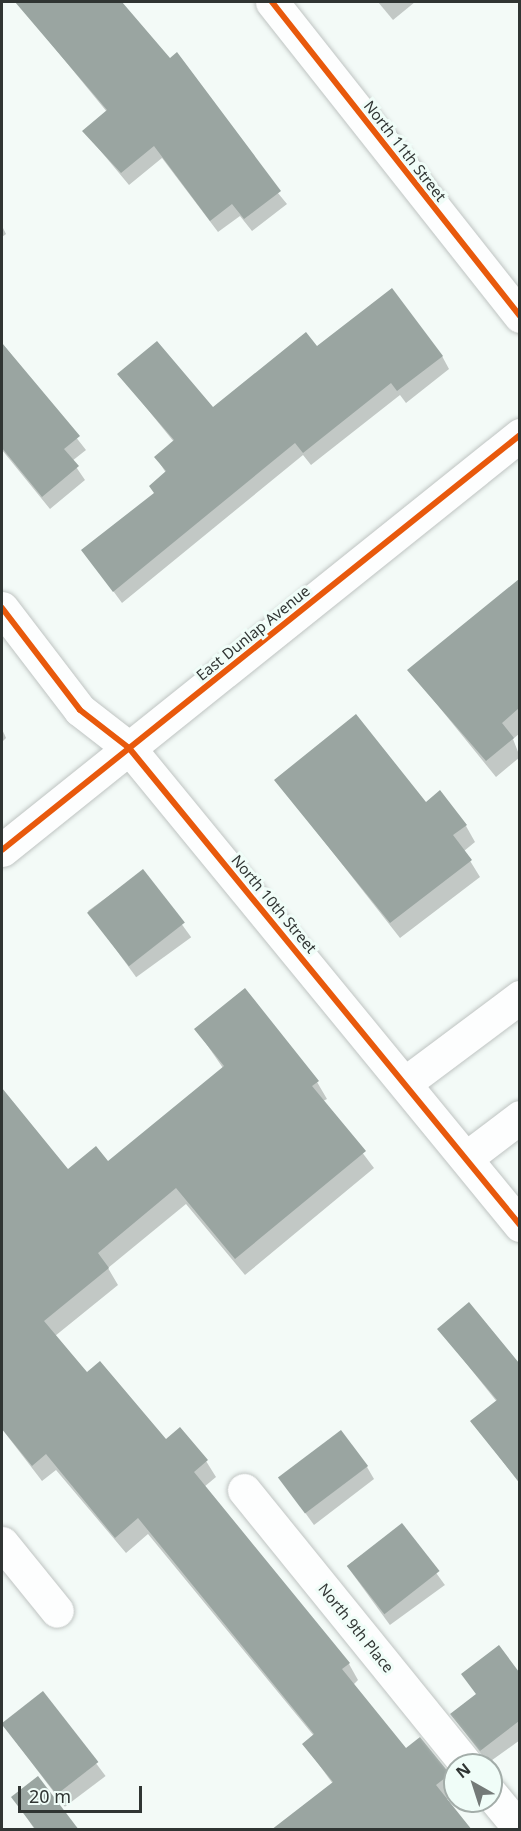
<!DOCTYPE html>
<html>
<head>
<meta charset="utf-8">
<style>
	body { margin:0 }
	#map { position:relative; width:521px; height:1831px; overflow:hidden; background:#f3faf7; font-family:"Noto Sans",sans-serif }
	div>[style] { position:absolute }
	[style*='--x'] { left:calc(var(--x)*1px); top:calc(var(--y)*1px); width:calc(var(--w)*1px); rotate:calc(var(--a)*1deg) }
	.shadow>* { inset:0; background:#0003; transform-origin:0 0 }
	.building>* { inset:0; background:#9aa5a1; transform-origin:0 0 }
	.roads { filter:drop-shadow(0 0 2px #bfc4c2) drop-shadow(0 0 2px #bfc4c2) }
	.minor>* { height:33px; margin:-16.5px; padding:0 16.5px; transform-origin:16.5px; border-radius:16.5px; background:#fdfefe }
	.cycleway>* { height:6px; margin:-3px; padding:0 3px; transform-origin:3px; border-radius:3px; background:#e8590c }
	span { translate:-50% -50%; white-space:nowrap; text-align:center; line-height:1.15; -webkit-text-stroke:6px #f0fdf8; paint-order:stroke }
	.street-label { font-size:15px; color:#303533 }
	.frame { position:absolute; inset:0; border:3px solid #303533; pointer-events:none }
	.north { position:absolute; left:443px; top:1753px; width:60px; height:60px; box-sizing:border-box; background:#f0fdf8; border:2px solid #a3ada9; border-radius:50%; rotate:321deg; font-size:16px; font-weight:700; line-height:24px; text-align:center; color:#303533 }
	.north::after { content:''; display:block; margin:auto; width:21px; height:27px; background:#747a78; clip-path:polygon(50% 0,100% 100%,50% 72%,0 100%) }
	.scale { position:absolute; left:18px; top:1786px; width:124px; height:27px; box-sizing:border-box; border:3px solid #303533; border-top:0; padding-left:8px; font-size:18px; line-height:21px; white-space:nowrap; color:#303533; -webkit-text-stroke:4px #f0fdf8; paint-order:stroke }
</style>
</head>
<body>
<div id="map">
	<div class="shadow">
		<i style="clip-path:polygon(17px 2px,120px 2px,287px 204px,252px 231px,240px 216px,218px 232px,162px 158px,129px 185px,84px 131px,107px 112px)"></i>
		<i style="clip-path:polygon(378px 2px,415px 2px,393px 20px)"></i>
		<i style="clip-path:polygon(2px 226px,6px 234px,2px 237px)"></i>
		<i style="clip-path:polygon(2px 343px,86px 450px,72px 461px,85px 480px,50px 509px,2px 450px)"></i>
		<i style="clip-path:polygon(317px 348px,442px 356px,449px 369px,406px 403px,400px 395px,311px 465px,303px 455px,122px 603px,83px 550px,155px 494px,166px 473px,156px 457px,174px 442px,119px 374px,212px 409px)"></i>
		<i style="clip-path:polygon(520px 580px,520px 733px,513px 739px,520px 757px,496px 777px,409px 670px)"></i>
		<i style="clip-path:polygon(2px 729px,6px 738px,2px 742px)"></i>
		<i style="clip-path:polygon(276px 780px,425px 804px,466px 826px,475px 842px,464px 851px,480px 877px,400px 938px)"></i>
		<i style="left:143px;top:871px;width:82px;height:68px;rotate:54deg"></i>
		<i style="clip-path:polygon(196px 1029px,317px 1082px,327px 1099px,323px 1101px,374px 1168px,245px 1275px,186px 1204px,108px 1268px,118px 1285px,55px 1336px,86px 1374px,166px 1441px,206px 1461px,216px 1477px,204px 1487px,349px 1664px,358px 1680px,353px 1685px,406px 1750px,420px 1739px,449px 1775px,455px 1794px,446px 1800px,333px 1784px,304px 1744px,314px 1736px,148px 1534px,126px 1553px,56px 1470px,42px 1481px,2px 1429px,2px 1090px,68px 1171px,108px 1163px,223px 1068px)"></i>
		<i style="clip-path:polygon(469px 1304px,520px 1365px,520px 1484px,472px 1421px,497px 1402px,439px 1329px)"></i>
		<i style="clip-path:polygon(367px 1467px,374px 1479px,314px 1525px,280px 1478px)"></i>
		<i style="left:402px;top:1526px;width:73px;height:68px;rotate:54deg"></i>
		<i style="clip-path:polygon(498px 1647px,520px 1674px,520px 1740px,488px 1763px,452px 1715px,477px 1695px,463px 1674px)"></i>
		<i style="left:43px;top:1693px;width:104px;height:51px;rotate:53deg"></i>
		<i style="clip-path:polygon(13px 1797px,77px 1830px,35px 1830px)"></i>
	</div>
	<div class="building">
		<i style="clip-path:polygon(15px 2px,122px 2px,170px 58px,177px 52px,281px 191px,244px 219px,232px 204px,210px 221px,154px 146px,121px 173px,82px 131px,107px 110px)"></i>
		<i style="clip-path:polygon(392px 288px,443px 356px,397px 391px,391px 383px,303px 453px,295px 443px,113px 592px,81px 550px,154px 493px,149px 486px,166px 471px,154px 457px,174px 440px,117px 374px,157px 341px,213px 407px,306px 332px,317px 346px)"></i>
		<i style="clip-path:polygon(2px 343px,80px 436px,64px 449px,79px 466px,42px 497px,2px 448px)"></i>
		<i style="clip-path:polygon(519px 579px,519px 708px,502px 723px,514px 738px,486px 761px,407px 670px)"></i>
		<i style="clip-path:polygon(356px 714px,426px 802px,440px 790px,467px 825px,453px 835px,472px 860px,390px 923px,274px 780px)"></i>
		<i style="left:143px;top:869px;width:68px;height:71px;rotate:52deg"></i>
		<i style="clip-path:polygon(245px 988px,319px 1081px,312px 1086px,366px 1151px,235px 1259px,176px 1188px,98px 1253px,109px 1268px,44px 1321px,87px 1372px,100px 1361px,166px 1439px,180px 1427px,208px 1460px,194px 1472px,350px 1663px,342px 1669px,406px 1748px,420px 1737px,450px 1774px,436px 1785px,472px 1830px,271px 1830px,333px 1782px,302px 1744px,314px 1734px,138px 1518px,115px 1538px,46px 1454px,32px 1466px,2px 1429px,2px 1088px,68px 1169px,96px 1146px,108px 1161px,224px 1066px,194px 1029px)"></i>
		<i style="clip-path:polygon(469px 1302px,519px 1363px,519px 1482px,470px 1421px,497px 1400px,437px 1329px)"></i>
		<i style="left:341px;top:1430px;width:45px;height:79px;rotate:53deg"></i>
		<i style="left:402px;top:1523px;width:61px;height:70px;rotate:52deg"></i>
		<i style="clip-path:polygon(499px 1645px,519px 1672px,519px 1721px,480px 1751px,450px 1714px,476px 1694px,461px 1674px)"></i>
		<i style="left:43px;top:1691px;width:90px;height:53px;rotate:52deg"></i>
		<i style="clip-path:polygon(38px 1776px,79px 1830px,36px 1830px,11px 1797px)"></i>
	</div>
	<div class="roads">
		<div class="minor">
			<i style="--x:272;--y:2;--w:400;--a:51.7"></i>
			<i style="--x:2;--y:608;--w:128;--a:52.6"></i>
			<i style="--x:80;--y:710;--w:62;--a:37.8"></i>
			<i style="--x:129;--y:748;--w:617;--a:50.66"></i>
			<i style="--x:2;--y:850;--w:664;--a:-38.7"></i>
			<i style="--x:405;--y:1083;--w:144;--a:-36.8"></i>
			<i style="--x:466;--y:1158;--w:68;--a:-37.2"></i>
			<i style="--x:244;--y:1490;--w:354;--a:51"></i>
			<i style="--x:2;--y:1543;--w:87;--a:51"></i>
			<i style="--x:491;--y:1794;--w:45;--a:50.4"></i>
		</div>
	</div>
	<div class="cycleway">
		<i style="--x:272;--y:2;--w:400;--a:51.7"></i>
		<i style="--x:2;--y:608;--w:128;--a:52.6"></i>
		<i style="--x:80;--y:710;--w:62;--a:37.8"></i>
		<i style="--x:129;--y:748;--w:617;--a:50.66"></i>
		<i style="--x:2;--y:850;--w:664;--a:-38.7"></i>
	</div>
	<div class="street-label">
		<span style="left:405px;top:151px;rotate:52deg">North 11th Street</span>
		<span style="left:253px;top:633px;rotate:-39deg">East Dunlap Avenue</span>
		<span style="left:274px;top:904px;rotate:50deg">North 10th Street</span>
		<span style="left:356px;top:1628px;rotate:51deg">North 9th Place</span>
	</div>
	<div class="frame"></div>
	<div class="north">N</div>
	<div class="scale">20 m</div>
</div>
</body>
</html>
